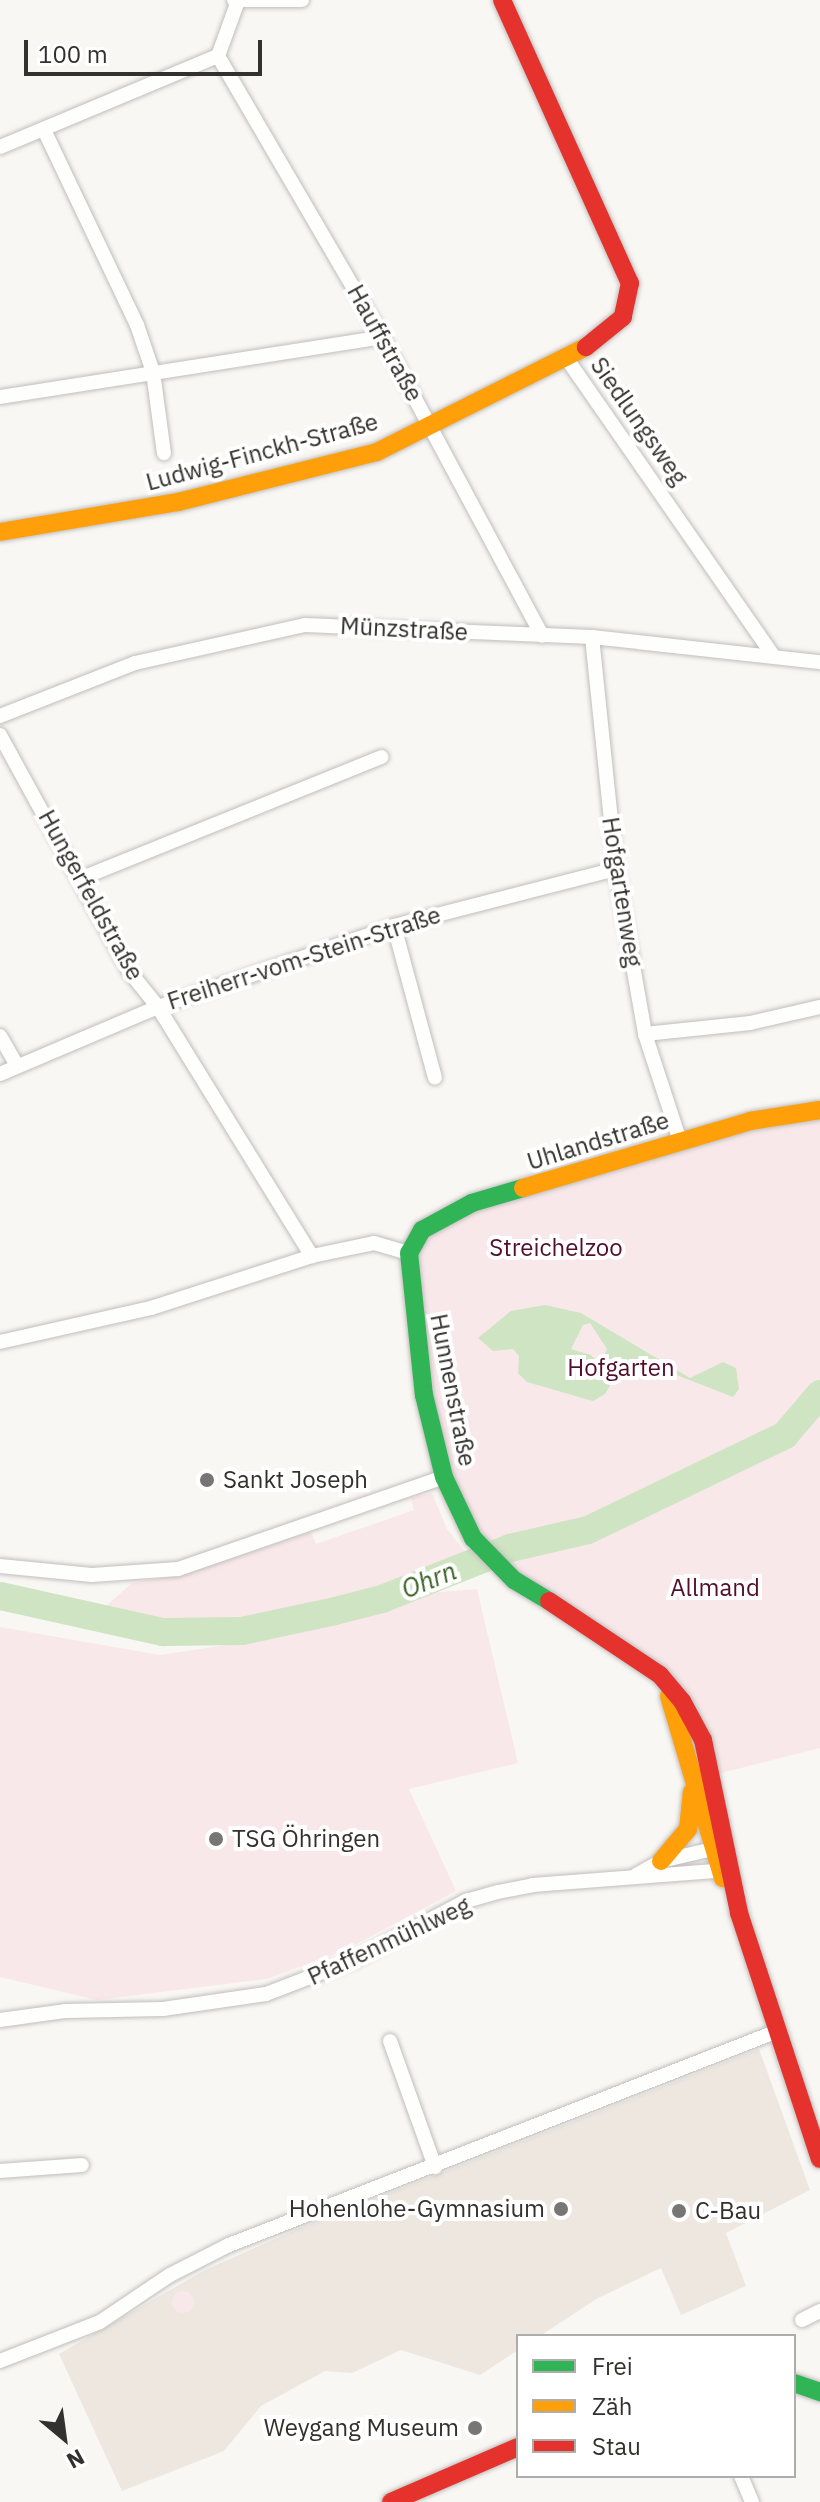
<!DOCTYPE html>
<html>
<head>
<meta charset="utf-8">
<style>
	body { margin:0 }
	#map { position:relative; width:820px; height:2502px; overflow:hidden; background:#f9f7f4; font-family:"IBM Plex Sans",sans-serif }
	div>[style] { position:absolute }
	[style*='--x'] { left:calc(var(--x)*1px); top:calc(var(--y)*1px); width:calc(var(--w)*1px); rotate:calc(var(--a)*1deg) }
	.built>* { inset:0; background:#ede7e0 }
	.green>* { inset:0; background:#f9e8ea }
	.round { border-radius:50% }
	.water>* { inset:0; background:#cee4c2 }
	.river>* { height:28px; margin:-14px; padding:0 14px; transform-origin:14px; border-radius:14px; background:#cee4c2 }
	.roads { filter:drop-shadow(0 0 2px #c0bebc) drop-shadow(0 0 2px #c0bebc) }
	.street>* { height:14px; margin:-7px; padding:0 7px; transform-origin:7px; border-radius:7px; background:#fefefd }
	.fast>* { height:18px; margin:-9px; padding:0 9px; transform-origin:9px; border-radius:9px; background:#30b455 }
	.slow>* { height:18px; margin:-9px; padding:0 9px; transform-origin:9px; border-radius:9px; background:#ff9f0a }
	.jam>* { height:18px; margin:-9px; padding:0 9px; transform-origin:9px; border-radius:9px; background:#e5322d }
	.dots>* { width:22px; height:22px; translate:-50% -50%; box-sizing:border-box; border:4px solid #fff; border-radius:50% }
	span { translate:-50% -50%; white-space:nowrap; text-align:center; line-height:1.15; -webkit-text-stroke:8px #fff; paint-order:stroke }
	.street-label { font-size:24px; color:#33312f }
	.park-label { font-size:24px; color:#530f29 }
	.poi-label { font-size:24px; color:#33312f }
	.left { translate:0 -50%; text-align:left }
	.right { translate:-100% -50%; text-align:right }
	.water-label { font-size:26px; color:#396123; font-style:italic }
	.legend { position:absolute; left:516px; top:2334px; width:280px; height:144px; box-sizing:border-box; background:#fff; border:2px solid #adadac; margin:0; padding:10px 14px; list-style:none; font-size:24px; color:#33312f }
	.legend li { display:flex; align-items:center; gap:16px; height:40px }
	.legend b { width:40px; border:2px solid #adadac }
	.north { position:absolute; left:24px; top:2398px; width:80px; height:80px; -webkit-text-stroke:6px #fff; paint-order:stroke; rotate:151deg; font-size:22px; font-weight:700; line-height:32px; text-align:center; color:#33312f }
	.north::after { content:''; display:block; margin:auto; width:28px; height:36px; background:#33312f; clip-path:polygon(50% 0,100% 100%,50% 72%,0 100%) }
	.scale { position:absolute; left:24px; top:40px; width:238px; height:36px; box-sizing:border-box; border:4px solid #33312f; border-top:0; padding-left:10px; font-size:24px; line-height:28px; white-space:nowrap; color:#33312f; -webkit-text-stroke:6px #fff; paint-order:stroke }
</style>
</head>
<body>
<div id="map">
	<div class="built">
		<i style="clip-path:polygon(759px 2049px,810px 2190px,726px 2233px,746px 2286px,681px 2315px,661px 2268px,598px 2298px,540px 2336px,518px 2336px,518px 2350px,480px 2375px,401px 2350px,352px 2373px,325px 2371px,261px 2406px,224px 2451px,122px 2491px,59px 2354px,205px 2270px,300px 2228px)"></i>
	</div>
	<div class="green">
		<i style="clip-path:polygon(820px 1110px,820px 1748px,713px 1775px,660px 1675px,474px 1547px,436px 1475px,413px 1243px,436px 1220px)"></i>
		<i style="clip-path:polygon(432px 1493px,447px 1529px,471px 1559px,330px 1607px,242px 1626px,160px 1625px,100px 1611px,132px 1583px,180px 1575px,311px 1532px,316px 1544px,414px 1510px,411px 1498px)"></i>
		<i style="clip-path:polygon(477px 1589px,518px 1763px,409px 1789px,456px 1891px,347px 1949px,267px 1979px,97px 2000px,0 1977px,0 1627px,160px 1655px,246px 1642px,426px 1593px)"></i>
		<i class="round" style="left:172px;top:2291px;width:22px;height:22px"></i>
	</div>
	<div class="water">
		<i style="clip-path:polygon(evenodd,545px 1305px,581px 1313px,690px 1378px,723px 1362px,736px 1368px,739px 1389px,733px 1397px,638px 1360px,621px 1367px,605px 1394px,593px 1401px,527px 1382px,518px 1373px,519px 1356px,513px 1349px,493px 1351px,478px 1338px,511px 1311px,545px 1305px,590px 1323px,607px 1349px,600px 1365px,591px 1355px,571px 1349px,583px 1325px,590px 1323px)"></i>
	</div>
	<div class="river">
		<i style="--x:0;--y:1596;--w:167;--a:12.5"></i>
		<i style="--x:163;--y:1632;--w:79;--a:-0.7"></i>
		<i style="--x:242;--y:1631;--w:95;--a:-12.1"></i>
		<i style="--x:335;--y:1611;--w:49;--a:-14.3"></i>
		<i style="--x:382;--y:1599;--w:138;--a:-21.7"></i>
		<i style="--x:510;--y:1548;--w:80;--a:-13"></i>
		<i style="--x:588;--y:1530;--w:219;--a:-25.7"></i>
		<i style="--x:785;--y:1435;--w:54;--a:-49.5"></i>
	</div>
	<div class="roads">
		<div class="street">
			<i style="--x:234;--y:0;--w:68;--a:0"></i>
			<i style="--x:218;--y:56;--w:325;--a:59.7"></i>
			<i style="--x:382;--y:337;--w:339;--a:61.8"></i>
			<i style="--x:45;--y:132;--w:214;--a:64.5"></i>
			<i style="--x:137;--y:325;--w:50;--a:71.2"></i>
			<i style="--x:153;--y:372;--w:82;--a:82.3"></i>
			<i style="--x:0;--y:147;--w:236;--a:-22.7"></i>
			<i style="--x:218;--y:56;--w:59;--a:-70"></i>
			<i style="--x:567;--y:359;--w:359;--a:55.2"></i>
			<i style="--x:0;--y:397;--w:387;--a:-8.9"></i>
			<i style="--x:592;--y:637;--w:233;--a:84.1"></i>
			<i style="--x:616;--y:869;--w:168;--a:80"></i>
			<i style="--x:645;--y:1034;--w:113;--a:71.9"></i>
			<i style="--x:0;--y:716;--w:145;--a:-21.4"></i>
			<i style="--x:135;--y:663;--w:174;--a:-12.6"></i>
			<i style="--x:305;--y:625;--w:287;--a:2.4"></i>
			<i style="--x:592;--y:637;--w:229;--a:6.3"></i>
			<i style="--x:0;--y:735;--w:269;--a:61.3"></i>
			<i style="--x:129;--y:971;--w:46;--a:51.1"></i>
			<i style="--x:158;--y:1007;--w:293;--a:58.3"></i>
			<i style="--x:82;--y:878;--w:323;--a:-22"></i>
			<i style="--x:394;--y:926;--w:157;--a:74.9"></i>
			<i style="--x:645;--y:1034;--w:106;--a:-6"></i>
			<i style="--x:750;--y:1023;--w:72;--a:-12.9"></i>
			<i style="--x:0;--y:1036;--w:34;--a:60"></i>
			<i style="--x:0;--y:1074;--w:172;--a:-23"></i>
			<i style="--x:158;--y:1007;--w:250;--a:-18.9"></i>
			<i style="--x:394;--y:926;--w:229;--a:-14.4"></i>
			<i style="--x:0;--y:1342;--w:155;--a:-12.7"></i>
			<i style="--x:151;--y:1308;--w:169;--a:-17.9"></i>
			<i style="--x:312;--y:1256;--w:63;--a:-11.8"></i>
			<i style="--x:374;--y:1243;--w:36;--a:16"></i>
			<i style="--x:0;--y:1566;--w:92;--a:5.6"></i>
			<i style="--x:92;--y:1575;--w:86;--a:-4"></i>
			<i style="--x:178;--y:1569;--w:281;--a:-19.1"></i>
			<i style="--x:636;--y:1875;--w:29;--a:-29"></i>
			<i style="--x:661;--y:1861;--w:62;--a:-13.1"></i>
			<i style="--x:0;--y:2020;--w:67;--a:-7.8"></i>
			<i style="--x:66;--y:2011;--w:97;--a:-1.2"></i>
			<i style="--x:163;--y:2009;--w:104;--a:-8.3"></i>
			<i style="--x:266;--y:1994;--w:94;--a:-21.1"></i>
			<i style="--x:354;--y:1960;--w:127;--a:-27.8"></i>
			<i style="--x:466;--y:1901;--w:33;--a:-16"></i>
			<i style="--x:498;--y:1892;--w:36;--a:-11"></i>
			<i style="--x:533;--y:1885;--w:198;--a:-4.4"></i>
			<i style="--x:390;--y:2041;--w:134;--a:70.3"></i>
			<i style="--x:0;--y:2171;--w:82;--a:-4.2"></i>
			<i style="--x:802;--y:2320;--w:20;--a:-27"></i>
			<i style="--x:0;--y:2361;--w:107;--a:-21.3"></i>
			<i style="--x:100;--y:2322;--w:84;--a:-33.9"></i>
			<i style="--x:170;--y:2275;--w:66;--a:-27"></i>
			<i style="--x:229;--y:2245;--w:586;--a:-21.31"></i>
			<i style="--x:741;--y:2476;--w:28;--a:67"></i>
		</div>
		<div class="fast">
			<i style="--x:523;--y:1188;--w:53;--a:163.6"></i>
			<i style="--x:472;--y:1203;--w:57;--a:151.6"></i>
			<i style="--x:422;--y:1230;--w:26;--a:119"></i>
			<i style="--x:409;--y:1253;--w:143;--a:84"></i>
			<i style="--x:424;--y:1395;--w:84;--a:76.3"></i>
			<i style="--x:444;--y:1477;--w:68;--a:64.6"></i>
			<i style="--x:473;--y:1538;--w:59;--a:45.7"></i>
			<i style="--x:514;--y:1580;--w:41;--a:31"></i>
			<i style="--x:794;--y:2383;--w:28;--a:19"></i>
		</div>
		<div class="slow">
			<i style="--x:0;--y:532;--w:181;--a:-9.6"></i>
			<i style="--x:178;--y:502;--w:205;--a:-14.1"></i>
			<i style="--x:377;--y:452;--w:234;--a:-26.7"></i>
			<i style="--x:523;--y:1188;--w:237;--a:-16.4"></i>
			<i style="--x:750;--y:1121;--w:71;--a:-8.9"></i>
			<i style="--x:669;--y:1696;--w:190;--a:73.5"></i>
			<i style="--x:661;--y:1861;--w:42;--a:-49.8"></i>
			<i style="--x:688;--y:1829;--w:37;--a:-84"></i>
		</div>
		<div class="jam">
			<i style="--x:502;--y:0;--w:311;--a:65.7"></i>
			<i style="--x:630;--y:283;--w:35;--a:102"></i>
			<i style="--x:623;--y:317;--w:48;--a:141"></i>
			<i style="--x:549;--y:1601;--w:133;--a:33.7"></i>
			<i style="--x:660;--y:1675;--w:34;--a:50"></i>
			<i style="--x:682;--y:1701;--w:44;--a:61.7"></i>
			<i style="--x:703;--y:1740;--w:177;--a:78.2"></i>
			<i style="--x:739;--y:1913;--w:259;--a:71.8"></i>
			<i style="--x:391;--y:2502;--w:138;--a:-23.4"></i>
		</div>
	</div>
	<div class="dots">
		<i style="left:207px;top:1480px;background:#787674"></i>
		<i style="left:216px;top:1839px;background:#787674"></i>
		<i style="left:561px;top:2209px;background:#787674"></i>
		<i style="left:679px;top:2211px;background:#787674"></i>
		<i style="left:475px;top:2428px;background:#787674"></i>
	</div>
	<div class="street-label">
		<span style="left:385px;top:343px;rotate:61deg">Hauffstraße</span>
		<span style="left:639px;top:421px;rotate:55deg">Siedlungsweg</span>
		<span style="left:262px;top:452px;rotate:-15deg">Ludwig-Finckh-Straße</span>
		<span style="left:404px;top:629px;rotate:3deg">Münzstraße</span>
		<span style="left:622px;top:892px;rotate:81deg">Hofgartenweg</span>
		<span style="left:91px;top:895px;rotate:61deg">Hungerfeldstraße</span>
		<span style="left:304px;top:958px;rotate:-18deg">Freiherr-vom-Stein-Straße</span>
		<span style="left:598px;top:1141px;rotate:-17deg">Uhlandstraße</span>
		<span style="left:453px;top:1390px;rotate:79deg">Hunnenstraße</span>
		<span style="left:389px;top:1941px;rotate:-25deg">Pfaffenmühlweg</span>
	</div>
	<div class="park-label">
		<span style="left:556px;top:1248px">Streichelzoo</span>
		<span style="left:621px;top:1368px">Hofgarten</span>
		<span style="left:715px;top:1588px">Allmand</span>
	</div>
	<div class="poi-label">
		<span class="left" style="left:223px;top:1480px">Sankt Joseph</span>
		<span class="left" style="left:232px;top:1839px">TSG Öhringen</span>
		<span class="right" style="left:545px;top:2209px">Hohenlohe-Gymnasium</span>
		<span class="left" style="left:695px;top:2211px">C-Bau</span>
		<span class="right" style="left:459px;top:2428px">Weygang Museum</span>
	</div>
	<div class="water-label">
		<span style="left:429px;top:1580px;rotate:-22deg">Ohrn</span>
	</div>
	<ul class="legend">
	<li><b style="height:10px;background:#30b455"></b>Frei</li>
	<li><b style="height:10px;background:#ff9f0a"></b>Zäh</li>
	<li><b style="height:10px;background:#e5322d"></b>Stau</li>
	</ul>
	<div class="north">N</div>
	<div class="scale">100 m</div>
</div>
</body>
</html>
